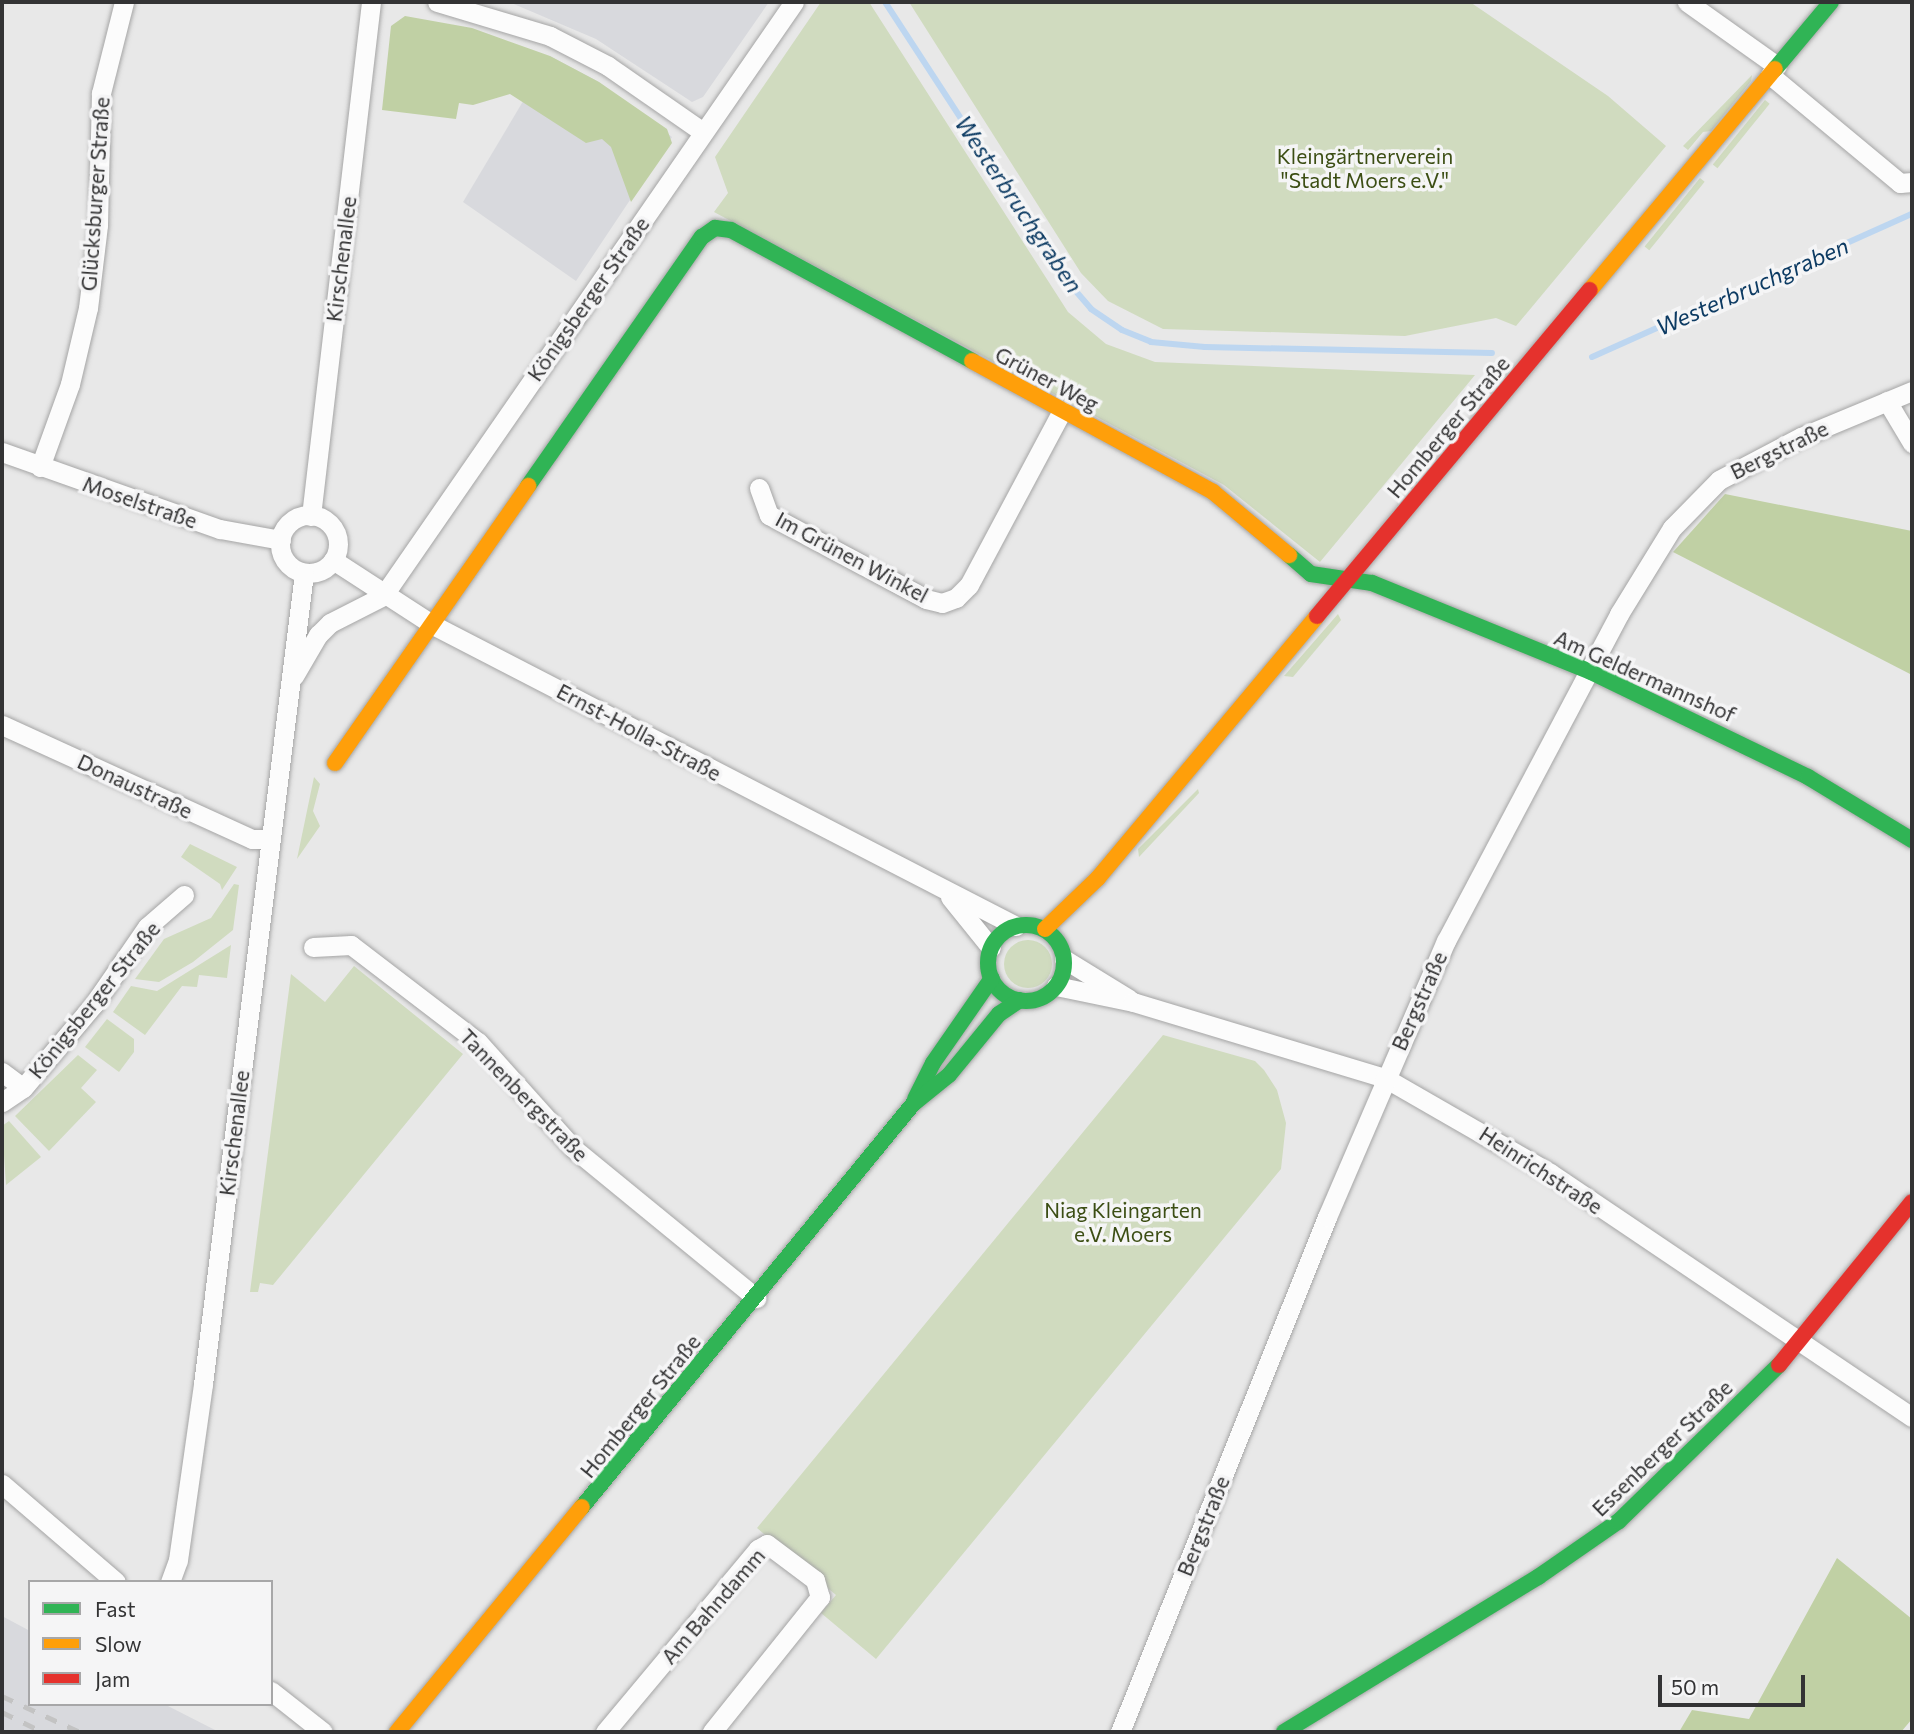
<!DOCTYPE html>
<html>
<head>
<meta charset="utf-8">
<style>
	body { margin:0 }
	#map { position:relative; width:1914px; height:1734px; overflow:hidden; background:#e8e8e8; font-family:Commissioner,sans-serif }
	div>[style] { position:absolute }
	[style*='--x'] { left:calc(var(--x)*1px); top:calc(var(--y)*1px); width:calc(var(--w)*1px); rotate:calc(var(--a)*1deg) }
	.built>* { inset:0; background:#d8d9dd }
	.green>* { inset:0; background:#d0dbbf; transform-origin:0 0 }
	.round { border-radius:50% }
	.forest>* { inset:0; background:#c0d0a4 }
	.stream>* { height:6px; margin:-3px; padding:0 3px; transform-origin:3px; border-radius:3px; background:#bdd6f0 }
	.roads { filter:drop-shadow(0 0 2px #a5a5a5) drop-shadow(0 0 2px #a5a5a5) }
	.street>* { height:19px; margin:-9.5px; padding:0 9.5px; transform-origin:9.5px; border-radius:9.5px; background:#fcfcfc }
	.street>.ring { margin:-9.5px; padding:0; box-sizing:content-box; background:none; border:19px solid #fcfcfc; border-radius:50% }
	.fast>* { height:16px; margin:-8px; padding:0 8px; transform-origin:8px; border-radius:8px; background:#30b455 }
	.fast>.ring { margin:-8px; padding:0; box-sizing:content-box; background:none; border:16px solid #30b455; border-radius:50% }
	.slow>* { height:16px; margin:-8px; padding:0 8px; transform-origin:8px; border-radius:8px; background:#ff9f0a }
	.jam>* { height:16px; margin:-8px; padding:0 8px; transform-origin:8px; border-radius:8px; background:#e5322d }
	.rail>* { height:5px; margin-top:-2.5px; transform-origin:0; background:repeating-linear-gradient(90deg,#c3c3c3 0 12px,transparent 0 24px) }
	span { translate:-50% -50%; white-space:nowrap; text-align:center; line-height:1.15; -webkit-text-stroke:7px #f5f5f6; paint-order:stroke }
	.park-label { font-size:21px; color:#3c4e14 }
	.street-label { font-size:21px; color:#333334 }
	.water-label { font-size:23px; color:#0d3b63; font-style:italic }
	.frame { position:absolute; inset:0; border:4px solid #333334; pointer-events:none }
	.legend { position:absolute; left:28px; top:1580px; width:245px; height:126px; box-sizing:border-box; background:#f5f5f6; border:2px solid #a7a7a8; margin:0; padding:9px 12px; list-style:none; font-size:21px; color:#333334 }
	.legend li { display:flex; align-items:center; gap:14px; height:35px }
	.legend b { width:35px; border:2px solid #a7a7a8 }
	.scale { position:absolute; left:1658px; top:1675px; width:147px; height:32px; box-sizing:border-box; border:4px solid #333334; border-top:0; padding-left:9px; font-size:21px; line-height:24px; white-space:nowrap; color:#333334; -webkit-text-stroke:5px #f5f5f6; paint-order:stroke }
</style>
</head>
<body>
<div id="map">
	<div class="built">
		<i style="clip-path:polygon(509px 2px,769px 2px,703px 97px,692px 102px,596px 39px)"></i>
		<i style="clip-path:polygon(550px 56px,599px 82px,672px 137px,576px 281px,463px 202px)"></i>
		<i style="clip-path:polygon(2px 1616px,30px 1631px,30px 1704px,164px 1704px,219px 1732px,2px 1732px)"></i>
	</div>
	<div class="green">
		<i style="clip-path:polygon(821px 2px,869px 2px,1068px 312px,1106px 344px,1155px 362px,1475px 375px,1320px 562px,1224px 485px,714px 212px,728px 193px,715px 157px)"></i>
		<i style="clip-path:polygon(909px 2px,1470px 2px,1608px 96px,1666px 146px,1516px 326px,1496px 318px,1405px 336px,1163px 329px,1108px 301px,1081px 273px)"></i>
		<i style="clip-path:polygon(1752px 75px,1751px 81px,1711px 131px,1703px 132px,1688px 150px,1683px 146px)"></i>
		<i style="left:1765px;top:100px;width:6px;height:83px;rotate:39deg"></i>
		<i style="left:1700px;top:178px;width:6px;height:88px;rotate:39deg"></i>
		<i style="clip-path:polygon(1338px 614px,1341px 620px,1293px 677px,1284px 676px)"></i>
		<i style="clip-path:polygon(314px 777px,320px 784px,313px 811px,320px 826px,297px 859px)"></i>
		<i style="clip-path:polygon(1198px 789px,1199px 793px,1139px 857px,1138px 849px)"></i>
		<i style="clip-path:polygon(190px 844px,237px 867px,222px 890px,220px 884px,181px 857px)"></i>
		<i style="clip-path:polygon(234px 884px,239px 885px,233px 930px,193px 962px,159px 982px,135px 979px,164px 939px,211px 918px)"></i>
		<i class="round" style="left:1004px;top:940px;width:48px;height:48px"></i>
		<i style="clip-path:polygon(231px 945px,227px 978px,199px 975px,197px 987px,182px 986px,145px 1035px,113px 1012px,131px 986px,157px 991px)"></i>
		<i style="clip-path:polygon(354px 966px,463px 1054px,273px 1285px,260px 1283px,258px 1292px,250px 1292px,291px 974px,325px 1002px)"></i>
		<i style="clip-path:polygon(107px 1019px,134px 1039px,134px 1052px,119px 1072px,85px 1047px)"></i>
		<i style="clip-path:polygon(1163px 1035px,1255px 1061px,1264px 1070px,1277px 1090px,1286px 1123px,1281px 1169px,876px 1659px,821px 1613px,836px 1595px,757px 1528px)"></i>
		<i style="clip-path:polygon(78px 1055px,97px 1070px,81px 1088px,96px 1102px,49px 1151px,15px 1116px)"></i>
		<i style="clip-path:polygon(9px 1121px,41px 1157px,6px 1185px,2px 1126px)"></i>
	</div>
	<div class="forest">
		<i style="clip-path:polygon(405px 16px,472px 28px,550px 56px,599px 82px,667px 129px,672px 143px,631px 202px,611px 147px,602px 139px,586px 143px,510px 94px,473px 105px,459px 103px,456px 119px,382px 110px,391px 26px)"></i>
		<i style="clip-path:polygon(1725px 494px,1912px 531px,1912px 675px,1673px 552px)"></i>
		<i style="clip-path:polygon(1837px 1558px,1912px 1619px,1912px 1719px,1901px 1732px,1679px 1732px,1692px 1710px,1749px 1719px)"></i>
	</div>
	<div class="stream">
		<i style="--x:885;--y:2;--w:333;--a:56.9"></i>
		<i style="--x:1067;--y:281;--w:37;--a:49"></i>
		<i style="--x:1091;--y:309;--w:37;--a:34"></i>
		<i style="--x:1122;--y:330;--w:31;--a:22"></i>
		<i style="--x:1151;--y:342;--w:54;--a:5.3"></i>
		<i style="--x:1205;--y:347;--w:287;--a:1.2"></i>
		<i style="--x:1592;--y:357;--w:350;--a:-24.1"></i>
	</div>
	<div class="roads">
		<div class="street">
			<i style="--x:437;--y:2;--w:118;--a:16.7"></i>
			<i style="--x:550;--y:36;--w:65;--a:27.3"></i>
			<i style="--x:608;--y:66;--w:116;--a:34.8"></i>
			<i style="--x:1687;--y:2;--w:110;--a:35.4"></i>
			<i style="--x:1770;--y:75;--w:169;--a:39.7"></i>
			<i style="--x:1900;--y:183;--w:12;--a:-5"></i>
			<i style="--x:1887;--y:401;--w:49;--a:59.2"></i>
			<i style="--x:2;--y:452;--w:231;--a:19.5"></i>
			<i style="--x:220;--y:529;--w:62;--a:10.2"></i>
			<i style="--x:40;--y:467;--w:88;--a:-70.1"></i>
			<i style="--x:70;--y:384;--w:78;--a:-76.7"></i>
			<i style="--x:88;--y:308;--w:84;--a:-83.1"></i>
			<i style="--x:98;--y:225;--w:132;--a:-88.7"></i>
			<i style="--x:101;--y:93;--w:94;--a:-75.8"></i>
			<i style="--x:759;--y:488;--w:29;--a:70"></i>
			<i style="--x:769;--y:515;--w:178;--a:28.1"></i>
			<i style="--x:926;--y:599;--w:16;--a:14"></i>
			<i style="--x:942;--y:603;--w:15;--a:-20"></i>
			<i style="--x:956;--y:598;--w:18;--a:-45"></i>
			<i style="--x:969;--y:585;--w:197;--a:-61.9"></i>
			<i class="ring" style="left:280px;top:515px;width:39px;height:39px"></i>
			<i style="--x:311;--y:516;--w:517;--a:-83.34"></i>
			<i style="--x:333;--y:560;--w:119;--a:33"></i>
			<i style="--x:433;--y:625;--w:656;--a:27.31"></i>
			<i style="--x:294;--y:676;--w:48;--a:-59.7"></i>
			<i style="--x:318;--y:635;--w:17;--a:-45"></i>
			<i style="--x:330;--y:623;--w:59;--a:-27"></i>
			<i style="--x:383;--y:596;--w:722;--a:-55.32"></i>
			<i style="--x:2;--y:725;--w:275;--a:24.5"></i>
			<i style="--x:252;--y:839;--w:18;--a:0"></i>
			<i style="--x:950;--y:897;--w:65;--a:51.2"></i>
			<i style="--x:313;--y:947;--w:38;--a:-3"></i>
			<i style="--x:351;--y:945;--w:160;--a:37.4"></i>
			<i style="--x:478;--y:1042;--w:142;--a:48.1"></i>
			<i style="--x:573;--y:1148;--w:237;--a:39.3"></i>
			<i style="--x:1064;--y:959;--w:76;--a:31.6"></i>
			<i style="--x:1056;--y:986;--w:79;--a:11.7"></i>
			<i style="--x:1133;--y:1002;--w:263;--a:16.8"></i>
			<i style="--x:1385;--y:1078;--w:190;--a:29.9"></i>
			<i style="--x:1550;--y:1173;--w:437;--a:34"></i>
			<i style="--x:2;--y:1072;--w:26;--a:37"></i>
			<i style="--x:2;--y:1102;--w:25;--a:-34"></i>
			<i style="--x:23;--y:1088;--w:110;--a:-49.8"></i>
			<i style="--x:94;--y:1004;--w:93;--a:-55.5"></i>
			<i style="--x:147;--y:927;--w:49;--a:-40.9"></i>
			<i style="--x:2;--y:1484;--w:150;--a:40.7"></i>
			<i style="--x:170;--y:1582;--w:23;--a:-70"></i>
			<i style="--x:178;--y:1560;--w:178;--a:-81.9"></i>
			<i style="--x:203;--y:1384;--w:817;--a:-82.9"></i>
			<i style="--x:271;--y:1691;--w:66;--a:38.3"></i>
			<i style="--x:605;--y:1732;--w:239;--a:-50.1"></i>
			<i style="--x:758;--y:1549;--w:10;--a:-29"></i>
			<i style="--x:767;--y:1544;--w:60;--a:36.9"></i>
			<i style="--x:815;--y:1580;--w:18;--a:74"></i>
			<i style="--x:820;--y:1597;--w:173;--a:128.7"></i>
			<i style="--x:1120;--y:1732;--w:555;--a:-68.1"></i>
			<i style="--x:1327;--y:1217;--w:301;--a:-66.7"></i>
			<i style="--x:1446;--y:941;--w:370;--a:-62.1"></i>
			<i style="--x:1619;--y:614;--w:101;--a:-58.4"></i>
			<i style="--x:1672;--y:528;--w:67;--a:-45.6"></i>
			<i style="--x:1719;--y:480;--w:93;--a:-27.7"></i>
			<i style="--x:1801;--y:437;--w:120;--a:-22.5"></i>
		</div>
		<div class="fast">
			<i style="--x:1775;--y:69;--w:87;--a:-50.1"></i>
			<i style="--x:528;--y:486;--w:304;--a:-55.1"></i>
			<i style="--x:702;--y:237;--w:16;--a:-35"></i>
			<i style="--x:715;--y:228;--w:16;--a:7"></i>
			<i style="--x:731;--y:230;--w:274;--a:28.5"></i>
			<i style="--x:1289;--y:555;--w:29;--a:41"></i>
			<i style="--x:1311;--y:574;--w:62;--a:8.4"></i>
			<i style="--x:1372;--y:583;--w:236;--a:22.1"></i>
			<i style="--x:1591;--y:672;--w:241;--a:25.8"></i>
			<i style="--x:1808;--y:777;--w:122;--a:31.2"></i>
			<i class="ring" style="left:988px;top:925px;width:60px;height:60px"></i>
			<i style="--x:915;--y:1099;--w:40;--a:-63.4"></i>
			<i style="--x:933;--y:1063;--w:103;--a:-55.2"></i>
			<i style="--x:582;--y:1507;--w:522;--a:-50.6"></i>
			<i style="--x:913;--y:1104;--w:46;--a:-38.9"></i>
			<i style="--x:949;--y:1075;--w:79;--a:-50.7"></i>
			<i style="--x:999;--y:1014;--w:25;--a:-34"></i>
			<i style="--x:1284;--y:1732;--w:298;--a:-31.4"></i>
			<i style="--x:1538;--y:1577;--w:98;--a:-34.7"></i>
			<i style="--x:1619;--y:1521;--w:223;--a:-44.3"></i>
		</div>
		<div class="slow">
			<i style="--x:1590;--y:290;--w:288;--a:-50.1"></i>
			<i style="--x:972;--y:361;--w:274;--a:28.5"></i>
			<i style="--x:1213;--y:492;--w:99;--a:39.7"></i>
			<i style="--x:335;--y:763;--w:338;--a:-55.1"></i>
			<i style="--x:1045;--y:929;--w:74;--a:-43.9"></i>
			<i style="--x:1098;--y:878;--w:341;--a:-50.1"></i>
			<i style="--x:397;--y:1732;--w:291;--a:-50.6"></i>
		</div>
		<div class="jam">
			<i style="--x:1317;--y:616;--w:425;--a:-50.1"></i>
			<i style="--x:1779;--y:1365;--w:210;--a:-50.8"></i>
		</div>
	</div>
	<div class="rail">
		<i style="--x:2;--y:1696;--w:86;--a:24.8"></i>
		<i style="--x:2;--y:1712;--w:46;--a:26"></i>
	</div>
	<div class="park-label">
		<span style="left:1365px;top:168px">Kleingärtnerverein<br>"Stadt Moers e.V."</span>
		<span style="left:1123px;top:1222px">Niag Kleingarten<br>e.V. Moers</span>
	</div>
	<div class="street-label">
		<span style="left:95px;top:194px;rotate:-86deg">Glücksburger Straße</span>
		<span style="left:341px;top:259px;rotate:-83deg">Kirschenallee</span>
		<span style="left:588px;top:299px;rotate:-55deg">Königsberger Straße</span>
		<span style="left:1047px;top:379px;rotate:28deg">Grüner Weg</span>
		<span style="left:1448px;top:427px;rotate:-50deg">Homberger Straße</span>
		<span style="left:1779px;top:450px;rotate:-26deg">Bergstraße</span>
		<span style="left:140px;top:502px;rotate:19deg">Moselstraße</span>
		<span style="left:852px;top:557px;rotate:28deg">Im Grünen Winkel</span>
		<span style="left:1645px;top:676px;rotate:24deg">Am Geldermannshof</span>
		<span style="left:639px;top:732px;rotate:28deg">Ernst-Holla-Straße</span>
		<span style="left:135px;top:786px;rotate:25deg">Donaustraße</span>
		<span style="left:94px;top:1000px;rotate:-51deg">Königsberger Straße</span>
		<span style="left:1419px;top:1001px;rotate:-66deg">Bergstraße</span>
		<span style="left:524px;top:1095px;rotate:46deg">Tannenbergstraße</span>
		<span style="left:234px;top:1133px;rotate:-83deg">Kirschenallee</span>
		<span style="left:1541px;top:1170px;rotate:33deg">Heinrichstraße</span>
		<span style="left:640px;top:1406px;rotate:-51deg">Homberger Straße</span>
		<span style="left:1662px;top:1448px;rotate:-44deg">Essenberger Straße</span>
		<span style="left:1203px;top:1526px;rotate:-68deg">Bergstraße</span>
		<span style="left:713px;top:1606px;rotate:-49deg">Am Bahndamm</span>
	</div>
	<div class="water-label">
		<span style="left:1019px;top:204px;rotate:56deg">Westerbruchgraben</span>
		<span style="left:1752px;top:286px;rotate:-24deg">Westerbruchgraben</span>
	</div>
	<div class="frame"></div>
	<ul class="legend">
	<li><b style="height:9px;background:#30b455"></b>Fast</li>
	<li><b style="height:9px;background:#ff9f0a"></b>Slow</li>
	<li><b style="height:9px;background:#e5322d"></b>Jam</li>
	</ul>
	<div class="scale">50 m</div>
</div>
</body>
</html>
